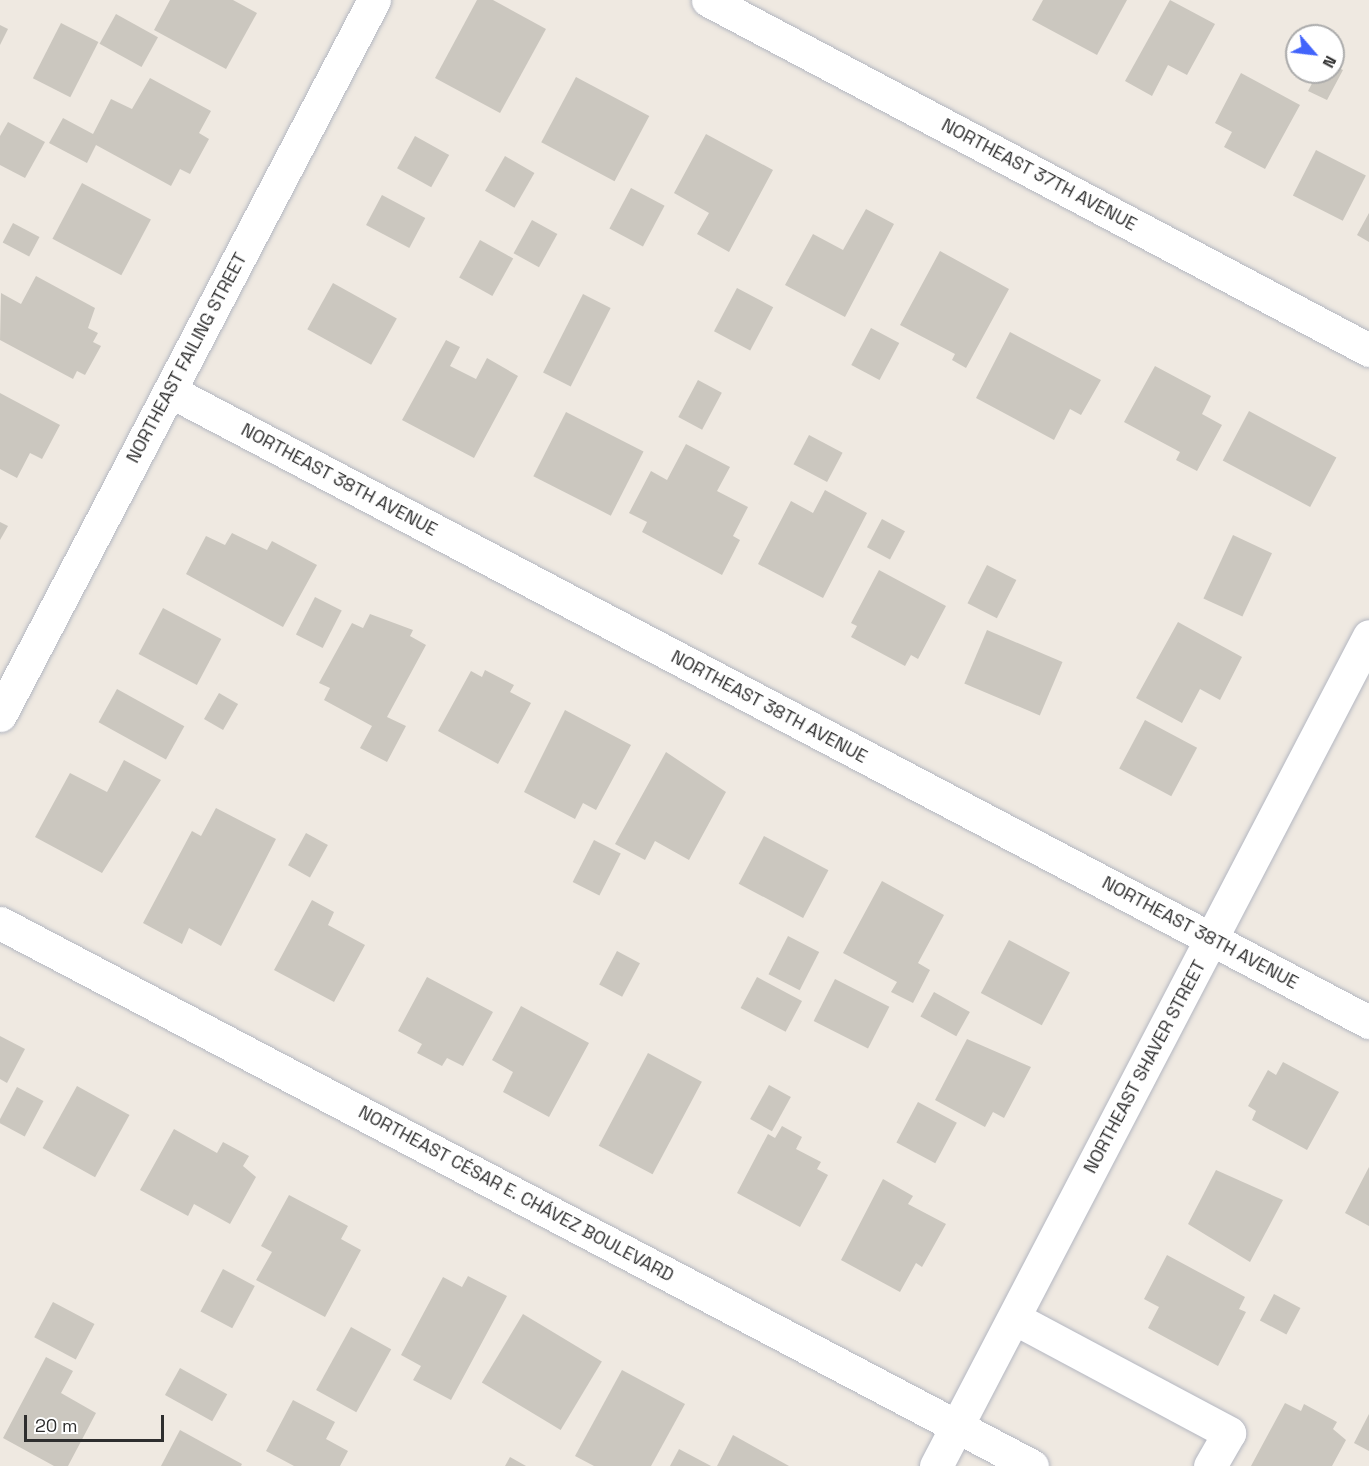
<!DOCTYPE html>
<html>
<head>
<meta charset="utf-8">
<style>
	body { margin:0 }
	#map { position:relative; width:1369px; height:1466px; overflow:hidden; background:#efe9e1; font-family:"Space Grotesk",sans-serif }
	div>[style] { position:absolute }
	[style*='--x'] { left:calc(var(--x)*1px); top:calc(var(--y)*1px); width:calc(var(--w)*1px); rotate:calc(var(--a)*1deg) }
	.building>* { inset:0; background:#cbc7bf; transform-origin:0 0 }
	.roads { filter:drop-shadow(0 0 2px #b4b7c1) drop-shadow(0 0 2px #b4b7c1) }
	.minor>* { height:33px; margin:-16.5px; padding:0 16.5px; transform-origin:16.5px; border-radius:16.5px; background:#fff }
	span { translate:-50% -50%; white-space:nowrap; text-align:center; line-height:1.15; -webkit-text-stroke:6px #fff; paint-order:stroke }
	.street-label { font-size:18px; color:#2e2e2e }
	.north { position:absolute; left:1285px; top:24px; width:60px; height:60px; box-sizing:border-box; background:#fff; border:2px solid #ababab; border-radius:50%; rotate:118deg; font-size:16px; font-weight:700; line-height:24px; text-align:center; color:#2e2e2e }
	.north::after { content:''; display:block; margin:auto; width:21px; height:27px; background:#4264fb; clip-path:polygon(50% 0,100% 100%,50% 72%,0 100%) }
	.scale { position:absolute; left:24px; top:1415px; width:140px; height:27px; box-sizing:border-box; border:3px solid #2e2e2e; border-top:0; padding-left:8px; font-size:18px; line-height:21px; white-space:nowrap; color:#2e2e2e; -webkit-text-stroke:4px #fff; paint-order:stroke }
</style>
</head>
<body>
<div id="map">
	<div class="building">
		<i style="clip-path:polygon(170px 0,233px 0,257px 13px,226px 69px,154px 30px)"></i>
		<i style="clip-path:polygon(477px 0,493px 0,546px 29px,500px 113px,435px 78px)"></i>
		<i style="clip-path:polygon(1043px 0,1127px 0,1097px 55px,1032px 20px)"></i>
		<i style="clip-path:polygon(1170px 0,1215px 24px,1187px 75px,1168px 65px,1152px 96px,1125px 81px)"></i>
		<i style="left:116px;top:14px;width:48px;height:34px;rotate:29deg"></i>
		<i style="left:61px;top:23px;width:42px;height:62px;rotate:27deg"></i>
		<i style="clip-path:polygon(0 25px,8px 29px,0 45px)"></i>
		<i style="clip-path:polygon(1333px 65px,1343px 70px,1327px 100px,1308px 91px,1318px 72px,1333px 72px)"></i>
		<i style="clip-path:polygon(1241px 73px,1300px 105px,1265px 169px,1224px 147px,1232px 132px,1215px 123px)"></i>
		<i style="left:576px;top:77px;width:83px;height:74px;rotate:28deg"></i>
		<i style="clip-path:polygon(150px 78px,211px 111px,199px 133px,209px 139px,190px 174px,180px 169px,171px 186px,96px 145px,87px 163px,49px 143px,63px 118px,93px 134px,111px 99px,132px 109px)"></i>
		<i style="clip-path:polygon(8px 122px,45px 142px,25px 178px,0 165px,0 136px)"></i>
		<i style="clip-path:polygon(706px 134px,773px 170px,729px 252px,697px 234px,709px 213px,674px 193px)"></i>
		<i style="left:415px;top:136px;width:39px;height:37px;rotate:29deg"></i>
		<i style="left:1316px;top:150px;width:56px;height:51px;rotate:27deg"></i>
		<i style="left:505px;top:156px;width:34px;height:40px;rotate:30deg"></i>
		<i style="left:82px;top:183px;width:78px;height:63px;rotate:28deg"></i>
		<i style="left:631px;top:188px;width:38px;height:46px;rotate:28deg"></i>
		<i style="left:382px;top:195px;width:49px;height:34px;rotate:28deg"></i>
		<i style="clip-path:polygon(866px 209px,894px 224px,845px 317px,785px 285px,813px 234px,843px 250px)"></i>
		<i style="clip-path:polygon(1369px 213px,1369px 242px,1357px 235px)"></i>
		<i style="left:532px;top:220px;width:29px;height:38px;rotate:29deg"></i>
		<i style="left:13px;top:223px;width:30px;height:22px;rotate:28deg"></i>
		<i style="left:480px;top:240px;width:38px;height:43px;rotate:29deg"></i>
		<i style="clip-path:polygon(940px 251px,1009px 289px,966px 368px,952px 360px,955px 354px,900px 325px)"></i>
		<i style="clip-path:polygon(36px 276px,95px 308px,88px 328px,98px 333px,93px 342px,101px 346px,85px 375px,77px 371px,73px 379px,0 340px,1px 293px,21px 304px)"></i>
		<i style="left:333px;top:283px;width:73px;height:53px;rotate:29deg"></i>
		<i style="left:737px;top:288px;width:41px;height:49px;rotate:28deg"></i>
		<i style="left:583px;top:294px;width:31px;height:88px;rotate:27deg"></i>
		<i style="left:871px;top:328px;width:32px;height:42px;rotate:28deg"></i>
		<i style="clip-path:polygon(1010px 332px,1101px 380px,1081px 415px,1070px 409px,1054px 440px,976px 398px)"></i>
		<i style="clip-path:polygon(446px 340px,460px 347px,450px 366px,476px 379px,487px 358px,518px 376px,474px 458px,402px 420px)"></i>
		<i style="clip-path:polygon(1155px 366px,1211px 396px,1202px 414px,1222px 425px,1197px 471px,1176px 460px,1180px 452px,1124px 422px)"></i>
		<i style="left:698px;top:380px;width:27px;height:42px;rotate:28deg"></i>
		<i style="clip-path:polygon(0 393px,60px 425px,42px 459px,30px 453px,17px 478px,0 469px)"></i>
		<i style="left:1249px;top:411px;width:99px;height:56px;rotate:28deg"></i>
		<i style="left:566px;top:412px;width:87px;height:72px;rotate:27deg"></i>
		<i style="left:809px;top:435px;width:38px;height:33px;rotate:28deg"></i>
		<i style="clip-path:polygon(686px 444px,730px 467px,717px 491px,748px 507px,733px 536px,740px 540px,722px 575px,642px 532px,647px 522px,629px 513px,651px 471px,667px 480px)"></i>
		<i style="clip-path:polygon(825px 490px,867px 513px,823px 598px,758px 564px,791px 501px,813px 513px)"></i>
		<i style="left:882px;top:519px;width:26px;height:32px;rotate:28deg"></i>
		<i style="clip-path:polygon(0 522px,8px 526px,0 540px)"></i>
		<i style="clip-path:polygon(232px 533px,267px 550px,272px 541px,317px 565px,283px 627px,186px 574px,206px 536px,225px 545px)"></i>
		<i style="left:1233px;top:535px;width:43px;height:70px;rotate:25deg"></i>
		<i style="left:987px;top:565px;width:33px;height:43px;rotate:27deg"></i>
		<i style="clip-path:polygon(879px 570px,946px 606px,918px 659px,911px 655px,905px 666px,851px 637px,857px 626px,851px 623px)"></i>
		<i style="left:315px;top:597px;width:30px;height:42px;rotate:27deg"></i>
		<i style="left:163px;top:608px;width:66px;height:52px;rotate:28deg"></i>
		<i style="clip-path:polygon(370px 614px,413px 630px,410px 636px,426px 645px,387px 717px,406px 726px,387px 762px,360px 748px,372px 726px,324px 700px,330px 688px,319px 683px,352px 623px,363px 628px)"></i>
		<i style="clip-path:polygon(1178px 622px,1242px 657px,1220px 700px,1200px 689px,1182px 723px,1136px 698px)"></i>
		<i style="left:987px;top:630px;width:82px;height:58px;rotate:23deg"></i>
		<i style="clip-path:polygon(485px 670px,514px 685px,510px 692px,531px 703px,498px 764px,438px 731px,471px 671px,482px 677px)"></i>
		<i style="left:117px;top:689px;width:77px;height:38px;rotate:29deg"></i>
		<i style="left:219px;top:693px;width:22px;height:30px;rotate:30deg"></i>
		<i style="clip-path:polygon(565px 710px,631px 745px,596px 810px,583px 803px,575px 819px,524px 792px)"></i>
		<i style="left:1145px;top:720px;width:59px;height:55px;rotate:28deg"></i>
		<i style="clip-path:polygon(666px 752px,726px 792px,689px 860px,655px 841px,645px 860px,615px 844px)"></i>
		<i style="clip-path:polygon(124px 760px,161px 780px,102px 873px,35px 837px,70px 773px,107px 792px)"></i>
		<i style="clip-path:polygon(216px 808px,276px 839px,221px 946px,189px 928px,182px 944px,143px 923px,192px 831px,201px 836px)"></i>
		<i style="left:306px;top:833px;width:25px;height:37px;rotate:29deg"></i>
		<i style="left:764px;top:836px;width:73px;height:54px;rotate:28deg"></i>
		<i style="left:594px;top:840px;width:30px;height:47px;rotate:27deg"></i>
		<i style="clip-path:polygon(882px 881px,944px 915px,918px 963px,930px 970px,913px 1003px,891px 992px,897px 982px,843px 953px)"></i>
		<i style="clip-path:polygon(312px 900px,334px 912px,328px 925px,365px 945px,334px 1002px,274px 970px)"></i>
		<i style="left:788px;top:936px;width:35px;height:43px;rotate:27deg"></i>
		<i style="left:1009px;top:940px;width:69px;height:60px;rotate:28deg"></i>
		<i style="left:617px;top:951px;width:26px;height:38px;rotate:28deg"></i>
		<i style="clip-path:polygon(427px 977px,493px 1012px,463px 1066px,447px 1058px,442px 1066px,417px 1053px,422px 1044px,398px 1031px)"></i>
		<i style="left:757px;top:977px;width:51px;height:35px;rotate:28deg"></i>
		<i style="left:835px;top:979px;width:61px;height:47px;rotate:27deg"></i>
		<i style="left:934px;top:992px;width:41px;height:28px;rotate:29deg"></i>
		<i style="clip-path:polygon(521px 1006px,589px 1043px,549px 1117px,503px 1092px,513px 1072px,492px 1060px)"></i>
		<i style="clip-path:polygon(0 1036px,25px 1049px,7px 1083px,0 1079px)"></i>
		<i style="clip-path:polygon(967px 1039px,1031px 1067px,1004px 1118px,993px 1112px,985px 1127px,935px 1100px)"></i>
		<i style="left:648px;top:1053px;width:61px;height:105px;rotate:28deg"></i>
		<i style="clip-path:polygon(1283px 1062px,1339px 1092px,1307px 1150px,1252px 1120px,1256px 1111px,1248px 1106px,1268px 1070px,1276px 1075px)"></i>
		<i style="left:769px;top:1085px;width:25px;height:39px;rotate:29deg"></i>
		<i style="left:77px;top:1086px;width:60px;height:71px;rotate:29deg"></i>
		<i style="left:17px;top:1087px;width:30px;height:40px;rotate:28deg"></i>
		<i style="left:918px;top:1102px;width:44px;height:46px;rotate:28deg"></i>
		<i style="clip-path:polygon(782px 1126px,802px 1137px,796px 1149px,821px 1162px,817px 1169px,828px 1175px,800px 1227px,737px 1193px,768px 1134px,775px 1138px)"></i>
		<i style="clip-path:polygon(174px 1129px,217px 1153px,223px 1142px,249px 1156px,243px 1166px,256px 1177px,230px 1224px,194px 1204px,188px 1216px,140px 1190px)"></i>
		<i style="clip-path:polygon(1369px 1167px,1369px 1226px,1345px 1213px)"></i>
		<i style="clip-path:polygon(1216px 1170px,1283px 1200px,1250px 1262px,1188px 1224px)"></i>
		<i style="clip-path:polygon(883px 1179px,913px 1196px,908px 1204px,946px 1224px,922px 1267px,916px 1263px,900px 1292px,841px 1260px)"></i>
		<i style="clip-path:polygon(289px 1195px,348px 1226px,341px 1239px,361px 1250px,325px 1317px,256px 1280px,272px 1252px,261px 1246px)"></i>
		<i style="clip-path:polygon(1167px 1255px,1245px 1297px,1239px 1309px,1246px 1312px,1218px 1366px,1148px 1328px,1159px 1307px,1144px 1299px)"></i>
		<i style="left:223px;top:1269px;width:36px;height:48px;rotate:28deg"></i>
		<i style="clip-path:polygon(468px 1276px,507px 1296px,451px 1400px,413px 1380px,421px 1366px,401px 1355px,443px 1277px,462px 1287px)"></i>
		<i style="left:1274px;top:1294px;width:30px;height:30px;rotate:28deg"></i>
		<i style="left:53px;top:1302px;width:47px;height:40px;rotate:28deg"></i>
		<i style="left:523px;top:1314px;width:92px;height:80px;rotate:31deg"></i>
		<i style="left:351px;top:1327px;width:46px;height:72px;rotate:29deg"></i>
		<i style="clip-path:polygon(46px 1357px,73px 1371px,61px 1393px,96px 1413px,68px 1466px,54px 1466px,3px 1438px)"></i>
		<i style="left:180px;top:1368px;width:54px;height:31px;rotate:29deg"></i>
		<i style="clip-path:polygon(622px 1370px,685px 1404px,651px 1466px,594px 1466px,575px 1456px)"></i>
		<i style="clip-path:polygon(293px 1400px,335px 1422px,326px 1439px,348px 1451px,340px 1466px,294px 1466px,266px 1451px)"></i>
		<i style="clip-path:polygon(1285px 1403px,1301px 1411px,1304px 1404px,1337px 1422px,1333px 1429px,1346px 1440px,1332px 1466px,1251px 1466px)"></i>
		<i style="clip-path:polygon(1369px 1414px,1369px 1451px,1354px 1443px)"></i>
		<i style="clip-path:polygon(180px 1430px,242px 1464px,241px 1466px,161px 1466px)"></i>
		<i style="clip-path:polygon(733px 1435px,789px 1466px,717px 1466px)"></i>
		<i style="clip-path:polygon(679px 1449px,711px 1466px,670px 1466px)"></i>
		<i style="clip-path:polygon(510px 1457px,526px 1466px,505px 1466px)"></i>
	</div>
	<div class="roads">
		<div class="minor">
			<i style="--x:708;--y:0;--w:748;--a:27.9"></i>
			<i style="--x:170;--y:391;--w:1355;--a:27.76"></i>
			<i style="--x:0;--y:715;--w:807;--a:-62.39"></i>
			<i style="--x:0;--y:923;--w:1166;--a:27.75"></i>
			<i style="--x:1014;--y:1318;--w:244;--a:28.1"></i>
			<i style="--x:1229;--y:1433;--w:38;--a:120"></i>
			<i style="--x:936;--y:1466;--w:936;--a:-62.45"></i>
		</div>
	</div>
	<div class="street-label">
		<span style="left:1039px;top:175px;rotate:28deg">NORTHEAST 37TH AVENUE</span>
		<span style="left:187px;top:358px;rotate:-62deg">NORTHEAST FAILING STREET</span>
		<span style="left:339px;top:480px;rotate:28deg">NORTHEAST 38TH AVENUE</span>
		<span style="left:769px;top:707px;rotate:28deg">NORTHEAST 38TH AVENUE</span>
		<span style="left:1200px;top:933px;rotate:28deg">NORTHEAST 38TH AVENUE</span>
		<span style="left:1145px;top:1067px;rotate:-62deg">NORTHEAST SHAVER STREET</span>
		<span style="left:516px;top:1194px;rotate:28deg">NORTHEAST CÉSAR E. CHÁVEZ BOULEVARD</span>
	</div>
	<div class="north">N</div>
	<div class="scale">20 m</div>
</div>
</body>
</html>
